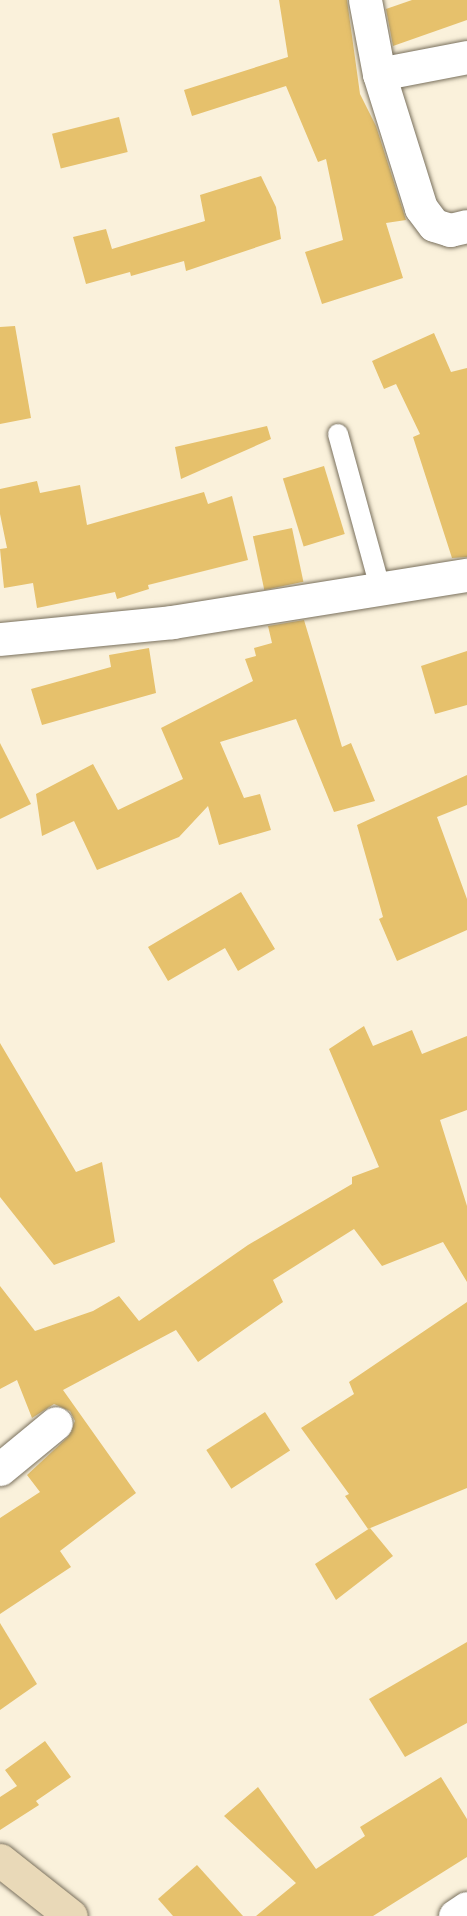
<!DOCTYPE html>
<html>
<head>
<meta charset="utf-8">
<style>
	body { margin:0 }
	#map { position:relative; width:467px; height:1916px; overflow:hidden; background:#faf1db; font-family:Rubik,sans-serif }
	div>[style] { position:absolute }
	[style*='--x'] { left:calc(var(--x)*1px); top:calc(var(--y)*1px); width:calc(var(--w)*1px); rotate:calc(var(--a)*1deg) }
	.building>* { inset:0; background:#e6c16c; transform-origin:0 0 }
	.roads { filter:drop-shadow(0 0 2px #79705d) drop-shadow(0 0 2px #79705d) }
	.service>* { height:20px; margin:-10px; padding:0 10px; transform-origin:10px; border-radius:10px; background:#fff }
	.minor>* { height:33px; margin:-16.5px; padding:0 16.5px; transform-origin:16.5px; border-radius:16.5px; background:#fff }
	.secondary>* { height:33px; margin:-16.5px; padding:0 16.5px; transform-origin:16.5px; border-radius:16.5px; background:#e9d9b8 }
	span { translate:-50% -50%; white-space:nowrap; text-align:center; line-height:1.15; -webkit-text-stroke:5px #faf1db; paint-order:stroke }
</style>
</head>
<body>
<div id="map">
	<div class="building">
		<i style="clip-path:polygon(279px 0,347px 0,360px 94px,376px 126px,406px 220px,386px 223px,403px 278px,322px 304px,305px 252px,343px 240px,326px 159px,318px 162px,286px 86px,192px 116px,184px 90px,288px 57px)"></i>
		<i style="clip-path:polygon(412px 0,467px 0,467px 20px,393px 46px,386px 9px)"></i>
		<i style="left:119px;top:117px;width:36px;height:69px;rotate:76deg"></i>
		<i style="clip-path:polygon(261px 176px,276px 207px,281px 239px,186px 271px,184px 261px,131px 276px,130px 272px,86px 284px,73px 237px,106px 229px,112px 249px,205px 221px,200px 195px)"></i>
		<i style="clip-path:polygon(15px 326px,31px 418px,0 424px,0 327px)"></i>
		<i style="clip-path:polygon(434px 333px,451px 372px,467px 368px,467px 557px,452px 558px,413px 437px,420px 434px,396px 384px,384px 389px,372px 361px)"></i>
		<i style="clip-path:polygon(267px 426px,271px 439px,181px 479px,175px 447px)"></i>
		<i style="left:324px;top:466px;width:71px;height:43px;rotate:73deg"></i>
		<i style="clip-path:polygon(37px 481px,40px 493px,80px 485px,87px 525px,204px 492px,208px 504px,232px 496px,248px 560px,148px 585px,149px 589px,117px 599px,115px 592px,37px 608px,33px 583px,4px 588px,0 549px,7px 548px,0 514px,0 489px)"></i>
		<i style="left:292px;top:528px;width:55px;height:40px;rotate:78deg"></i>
		<i style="clip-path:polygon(304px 620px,342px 747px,351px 743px,375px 801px,334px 812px,296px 719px,220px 742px,244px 798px,260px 794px,271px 830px,219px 845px,208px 806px,179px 837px,97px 870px,74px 821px,42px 836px,36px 794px,93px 764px,118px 810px,183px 779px,161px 728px,253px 681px,245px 659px,256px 656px,254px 648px,272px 643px,268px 626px)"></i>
		<i style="clip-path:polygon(149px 648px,156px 693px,42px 725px,31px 689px,111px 667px,109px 655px)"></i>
		<i style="clip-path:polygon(467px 651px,467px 705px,435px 714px,421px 666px)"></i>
		<i style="clip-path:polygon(0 743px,31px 804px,0 819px)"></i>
		<i style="clip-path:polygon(467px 775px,467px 805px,437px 817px,467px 899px,467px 930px,397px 961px,379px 919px,383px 917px,357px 825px)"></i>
		<i style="clip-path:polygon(241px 892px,275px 949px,238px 971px,225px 948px,168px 981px,148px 947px)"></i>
		<i style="clip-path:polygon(364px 1026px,373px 1046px,412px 1030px,422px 1054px,467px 1036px,467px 1110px,440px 1120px,467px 1206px,467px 1282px,443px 1242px,382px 1266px,354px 1229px,273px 1280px,283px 1302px,198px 1362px,176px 1330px,63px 1390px,136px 1493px,60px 1551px,71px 1567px,0 1614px,0 1518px,40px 1492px,27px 1475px,68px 1437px,75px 1421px,70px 1411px,54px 1404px,32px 1418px,17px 1380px,0 1389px,0 1286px,35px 1331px,93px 1311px,119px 1296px,139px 1321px,248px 1245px,352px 1184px,352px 1177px,379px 1167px,329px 1049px)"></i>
		<i style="clip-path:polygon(0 1043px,76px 1172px,102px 1162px,115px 1242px,54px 1265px,0 1197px)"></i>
		<i style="clip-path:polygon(467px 1302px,467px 1488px,368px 1529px,345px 1496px,349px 1494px,301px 1428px,354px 1394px,349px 1382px)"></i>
		<i style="left:265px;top:1412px;width:46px;height:70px;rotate:57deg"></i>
		<i style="clip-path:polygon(370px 1528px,393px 1556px,336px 1600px,315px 1564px)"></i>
		<i style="clip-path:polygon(0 1623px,37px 1684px,0 1710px)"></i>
		<i style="clip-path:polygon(467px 1642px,467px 1723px,405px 1757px,369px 1699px)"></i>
		<i style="clip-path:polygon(45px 1741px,71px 1777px,36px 1801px,39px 1805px,0 1830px,0 1797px,17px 1786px,5px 1770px)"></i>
		<i style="clip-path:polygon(441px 1777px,467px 1819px,467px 1857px,373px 1916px,256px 1916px,296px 1883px,224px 1816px,258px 1787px,316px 1869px,365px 1836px,360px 1827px)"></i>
		<i style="clip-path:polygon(197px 1865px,243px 1916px,173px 1916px,158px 1899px)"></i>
	</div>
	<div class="roads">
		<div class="service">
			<i style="--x:338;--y:434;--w:160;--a:74.7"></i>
		</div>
		<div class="minor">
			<i style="--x:365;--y:0;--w:75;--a:79.3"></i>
			<i style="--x:379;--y:74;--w:140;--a:72.6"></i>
			<i style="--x:421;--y:208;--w:21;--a:53"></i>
			<i style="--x:434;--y:225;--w:17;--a:17"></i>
			<i style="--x:450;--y:230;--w:17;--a:-13"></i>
			<i style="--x:379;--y:74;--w:90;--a:-10.9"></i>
			<i style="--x:0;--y:639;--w:173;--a:-5.6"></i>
			<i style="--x:172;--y:622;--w:299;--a:-9.1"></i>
			<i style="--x:0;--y:1469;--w:72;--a:-39.4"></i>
			<i style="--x:455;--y:1916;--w:14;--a:-34"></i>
		</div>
		<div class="secondary">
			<i style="--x:0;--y:1860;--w:90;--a:38.3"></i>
		</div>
	</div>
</div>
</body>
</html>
